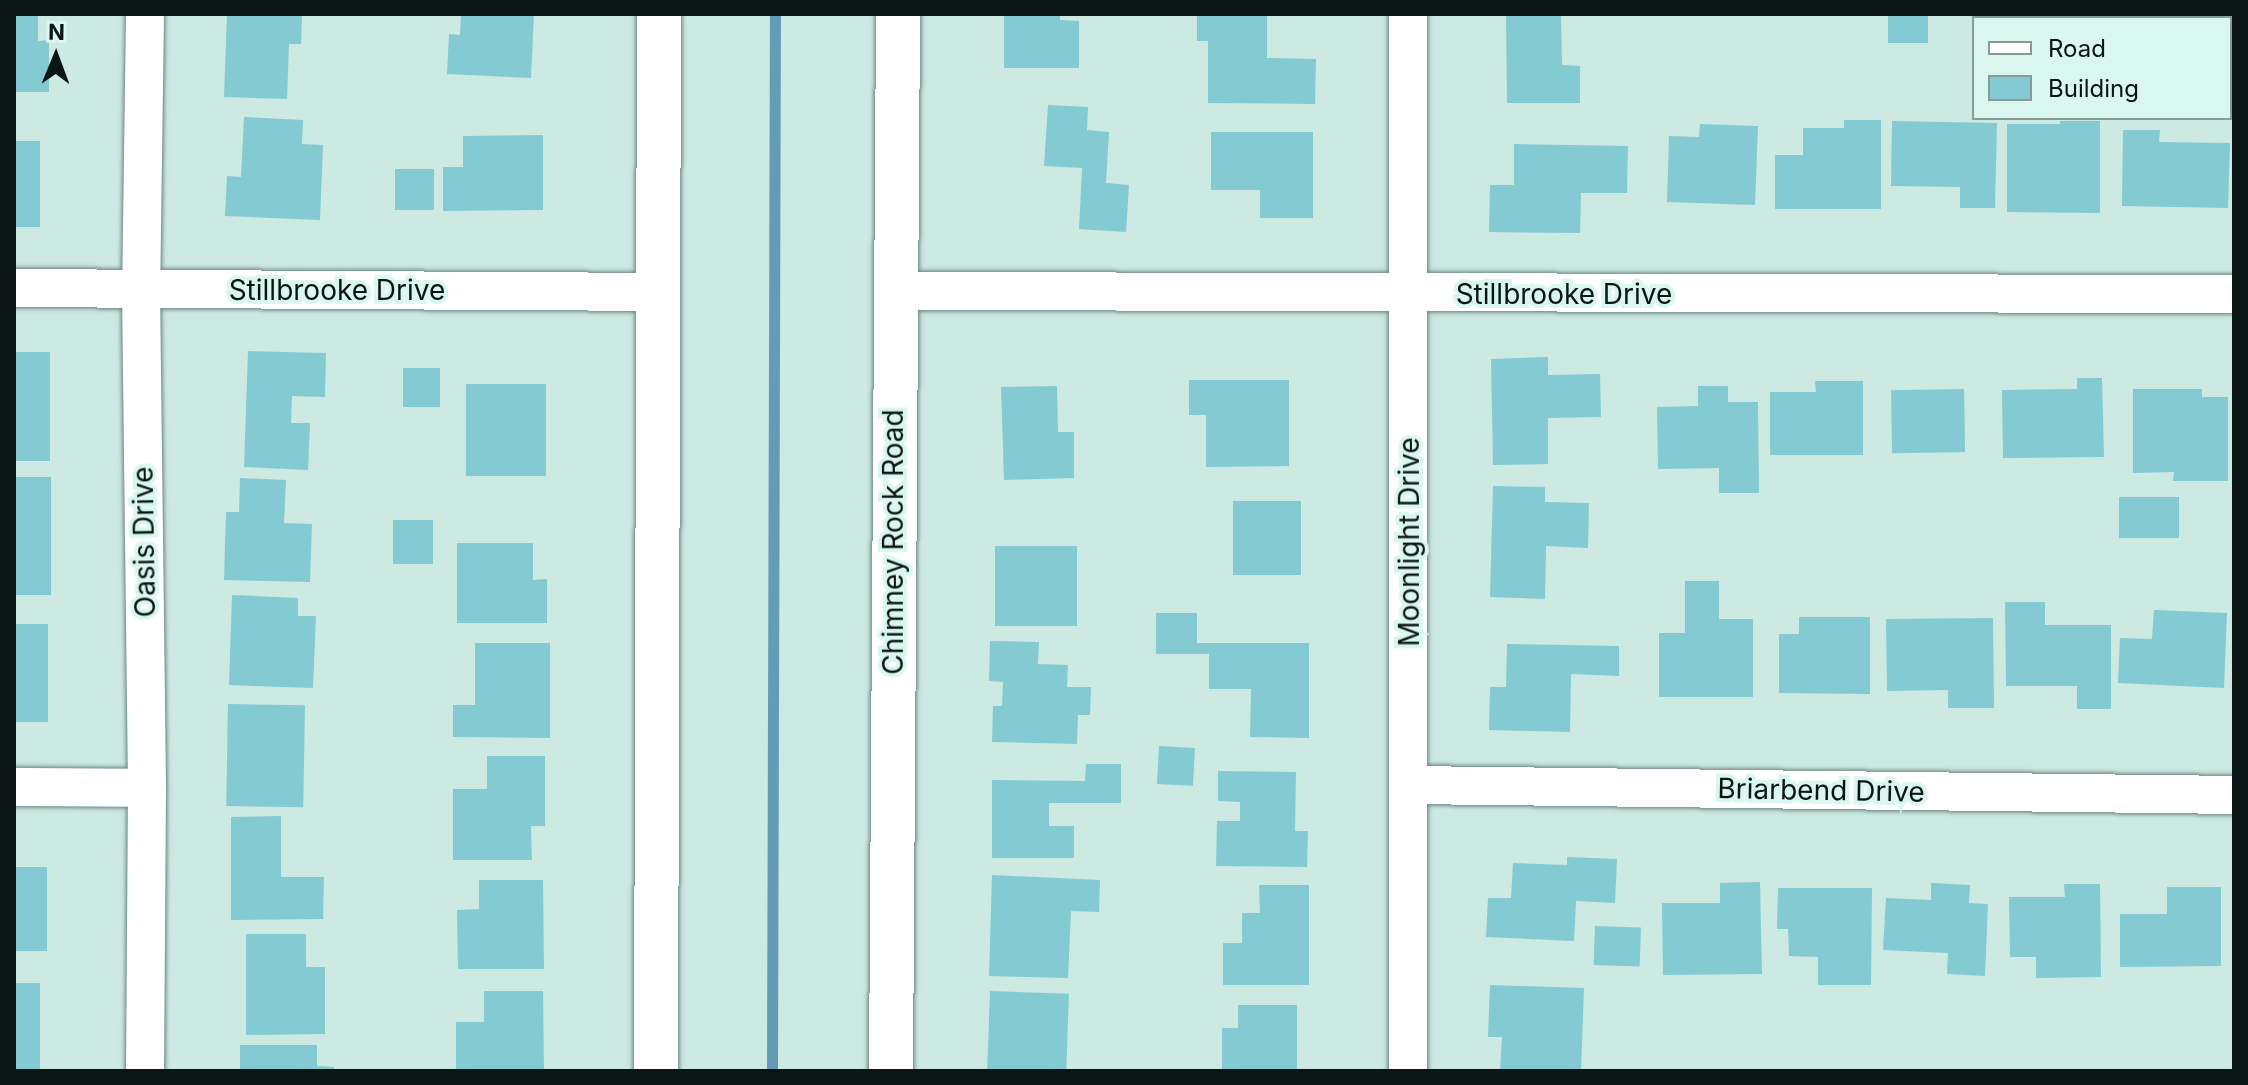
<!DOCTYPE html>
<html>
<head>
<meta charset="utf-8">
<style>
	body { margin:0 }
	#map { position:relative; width:2248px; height:1085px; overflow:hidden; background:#cce9e2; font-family:Inter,sans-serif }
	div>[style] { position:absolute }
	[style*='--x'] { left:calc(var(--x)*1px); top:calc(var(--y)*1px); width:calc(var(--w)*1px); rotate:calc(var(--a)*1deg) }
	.stream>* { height:11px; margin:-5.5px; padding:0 5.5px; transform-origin:5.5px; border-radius:5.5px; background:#649cb7 }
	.building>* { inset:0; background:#83cad2; transform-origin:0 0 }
	.roads { filter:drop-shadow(0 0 2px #6c8781) drop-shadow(0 0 2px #6c8781) }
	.minor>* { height:38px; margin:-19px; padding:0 19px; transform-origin:19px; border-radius:19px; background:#fff }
	.major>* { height:44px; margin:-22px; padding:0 22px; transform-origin:22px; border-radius:22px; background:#fff }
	span { translate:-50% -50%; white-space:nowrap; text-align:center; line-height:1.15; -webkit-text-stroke:8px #d9f6ef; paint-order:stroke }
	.street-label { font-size:28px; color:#0b1513 }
	.frame { position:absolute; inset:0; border:16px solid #0b1513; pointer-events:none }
	.legend { position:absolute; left:1972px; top:16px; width:260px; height:104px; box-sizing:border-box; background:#d9f6ef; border:2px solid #879c97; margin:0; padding:10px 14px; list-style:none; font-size:24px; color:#0b1513 }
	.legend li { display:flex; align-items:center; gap:16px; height:40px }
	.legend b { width:40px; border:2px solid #879c97 }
	.north { position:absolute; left:16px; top:16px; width:80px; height:80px; -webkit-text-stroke:6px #d9f6ef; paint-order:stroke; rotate:1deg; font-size:22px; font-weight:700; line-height:32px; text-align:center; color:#0b1513 }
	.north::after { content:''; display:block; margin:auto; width:28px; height:36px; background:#0b1513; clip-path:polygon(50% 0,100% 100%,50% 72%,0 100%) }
</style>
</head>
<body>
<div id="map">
	<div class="stream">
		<i style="--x:772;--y:1071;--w:1057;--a:-89.84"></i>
	</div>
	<div class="building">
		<i style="clip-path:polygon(14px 14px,38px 14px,38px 41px,49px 40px,49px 92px,14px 92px)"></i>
		<i style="clip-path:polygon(227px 14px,302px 14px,301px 44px,289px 44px,287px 99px,224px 97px)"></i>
		<i style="clip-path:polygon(461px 14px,534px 14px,531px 78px,447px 74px,449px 34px,460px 35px)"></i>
		<i style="clip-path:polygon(1004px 14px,1060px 14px,1060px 20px,1079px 21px,1079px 68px,1004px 68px)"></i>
		<i style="clip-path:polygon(1197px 14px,1267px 14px,1267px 58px,1316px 59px,1315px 104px,1208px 103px,1208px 41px,1197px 41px)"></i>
		<i style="clip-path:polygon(1506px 14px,1561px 14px,1562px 65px,1580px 66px,1580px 103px,1507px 103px)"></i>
		<i style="left:1888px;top:14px;width:40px;height:29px"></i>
		<i style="clip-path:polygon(1048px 105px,1088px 107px,1087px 130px,1109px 132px,1106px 183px,1129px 185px,1126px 232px,1079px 229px,1082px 168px,1044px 166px)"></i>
		<i style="clip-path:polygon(244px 117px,303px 120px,302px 144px,323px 145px,320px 220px,225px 216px,227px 176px,241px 177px)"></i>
		<i style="clip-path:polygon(1844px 120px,1881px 120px,1881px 209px,1775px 209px,1775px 155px,1803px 155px,1803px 128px,1844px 128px)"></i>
		<i style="clip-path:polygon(1892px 121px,1997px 123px,1995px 208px,1960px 208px,1960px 187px,1891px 186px)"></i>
		<i style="clip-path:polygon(2060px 121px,2100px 121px,2100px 213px,2007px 212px,2007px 124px,2060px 124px)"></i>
		<i style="clip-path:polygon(1700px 124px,1758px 126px,1755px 205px,1667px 202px,1669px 136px,1699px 137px)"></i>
		<i style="clip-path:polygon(2123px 130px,2160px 130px,2159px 142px,2230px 143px,2228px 208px,2122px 206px)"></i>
		<i style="clip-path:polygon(1211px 132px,1313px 132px,1313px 218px,1260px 218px,1260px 190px,1211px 190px)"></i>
		<i style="clip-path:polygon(543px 135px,543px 210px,443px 211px,443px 167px,463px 167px,463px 136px)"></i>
		<i style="left:14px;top:141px;width:26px;height:86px"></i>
		<i style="clip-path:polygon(1514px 144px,1628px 146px,1627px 193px,1581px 193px,1580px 233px,1489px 232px,1490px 185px,1514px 185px)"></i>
		<i style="left:434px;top:169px;width:41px;height:39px;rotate:90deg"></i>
		<i style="clip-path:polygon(248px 351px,326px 353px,325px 397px,292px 396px,291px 423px,310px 423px,308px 470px,244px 467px)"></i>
		<i style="left:14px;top:352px;width:36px;height:109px"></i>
		<i style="clip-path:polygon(1548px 357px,1548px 375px,1600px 374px,1601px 417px,1548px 418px,1548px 464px,1493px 465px,1491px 359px)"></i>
		<i style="left:403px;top:368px;width:37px;height:39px"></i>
		<i style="clip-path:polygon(2077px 378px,2102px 378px,2104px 457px,2003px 458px,2002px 390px,2077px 389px)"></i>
		<i style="clip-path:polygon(1189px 380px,1289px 380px,1289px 466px,1206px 467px,1206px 415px,1189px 415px)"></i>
		<i style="clip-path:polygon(1815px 381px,1863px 381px,1863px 455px,1770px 455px,1770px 392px,1816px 392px)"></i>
		<i style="left:466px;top:384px;width:80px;height:92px"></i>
		<i style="clip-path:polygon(1057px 386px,1058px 432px,1074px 432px,1074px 478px,1004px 480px,1001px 387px)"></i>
		<i style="clip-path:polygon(1698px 386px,1728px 386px,1728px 402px,1758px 402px,1759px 493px,1719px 493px,1719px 468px,1658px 469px,1657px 407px,1698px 406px)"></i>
		<i style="left:1964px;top:389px;width:63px;height:73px;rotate:89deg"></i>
		<i style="clip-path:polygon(2133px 389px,2202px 389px,2202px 397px,2228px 397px,2228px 481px,2173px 481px,2174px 472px,2133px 473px)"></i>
		<i style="left:51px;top:477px;width:118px;height:37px;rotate:90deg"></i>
		<i style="clip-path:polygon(240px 478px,286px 480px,284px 523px,312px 524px,310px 582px,224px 580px,226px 512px,239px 512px)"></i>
		<i style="clip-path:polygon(1493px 486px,1545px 487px,1545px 502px,1589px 503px,1588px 548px,1546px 546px,1545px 599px,1490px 597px)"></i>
		<i style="left:2119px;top:497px;width:60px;height:41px"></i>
		<i style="left:1233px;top:501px;width:68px;height:74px"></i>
		<i style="left:393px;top:520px;width:40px;height:44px"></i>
		<i style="clip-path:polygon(457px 543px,533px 543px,533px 580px,547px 579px,547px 623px,457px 623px)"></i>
		<i style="left:995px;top:546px;width:82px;height:80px"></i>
		<i style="clip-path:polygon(1685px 581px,1719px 581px,1719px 619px,1753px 619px,1753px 697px,1659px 697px,1659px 633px,1685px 633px)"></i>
		<i style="clip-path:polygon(232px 595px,298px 598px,298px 616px,316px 616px,313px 688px,229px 685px)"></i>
		<i style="clip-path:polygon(2005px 602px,2045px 602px,2045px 625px,2111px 625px,2111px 709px,2077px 709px,2077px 686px,2006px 686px)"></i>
		<i style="clip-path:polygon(2154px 610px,2227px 613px,2224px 688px,2118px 683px,2120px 638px,2152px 639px)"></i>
		<i style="clip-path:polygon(1156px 613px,1197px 613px,1197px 643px,1309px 643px,1309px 738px,1250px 737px,1251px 689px,1209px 689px,1209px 654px,1156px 654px)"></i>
		<i style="clip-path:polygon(1799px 617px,1870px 617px,1870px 694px,1779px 693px,1779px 634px,1799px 634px)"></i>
		<i style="clip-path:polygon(1993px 618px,1994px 708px,1948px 708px,1948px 690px,1887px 691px,1886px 619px)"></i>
		<i style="left:14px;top:624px;width:34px;height:98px"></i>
		<i style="clip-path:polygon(990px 641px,1039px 642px,1038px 664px,1068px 665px,1067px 687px,1091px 687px,1090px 715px,1078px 715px,1077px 744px,992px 742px,993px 706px,1002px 706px,1003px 682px,989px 681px)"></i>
		<i style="clip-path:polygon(475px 643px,550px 643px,550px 738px,453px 737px,453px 705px,475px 705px)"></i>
		<i style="clip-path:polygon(1507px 644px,1619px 646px,1619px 676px,1571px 674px,1570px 732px,1489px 730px,1490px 687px,1506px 687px)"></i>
		<i style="left:228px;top:704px;width:77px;height:102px;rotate:1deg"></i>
		<i style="left:1159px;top:746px;width:36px;height:38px;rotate:3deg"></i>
		<i style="clip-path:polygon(487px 756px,545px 756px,545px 826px,531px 826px,532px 860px,453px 860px,453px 789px,487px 789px)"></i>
		<i style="clip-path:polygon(1086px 764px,1121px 764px,1121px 803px,1049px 803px,1049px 826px,1074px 826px,1074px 858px,992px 858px,992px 780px,1085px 781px)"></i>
		<i style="clip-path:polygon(1218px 771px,1296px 772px,1295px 831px,1308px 831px,1307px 867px,1216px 866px,1217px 821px,1240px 821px,1240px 802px,1218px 801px)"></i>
		<i style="clip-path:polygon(281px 816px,281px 877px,324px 877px,323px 919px,231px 920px,231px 817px)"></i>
		<i style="clip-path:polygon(1567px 857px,1617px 859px,1615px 903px,1576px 901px,1574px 941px,1486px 937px,1488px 898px,1511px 898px,1513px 863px,1567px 865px)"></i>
		<i style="left:47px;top:867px;width:84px;height:33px;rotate:90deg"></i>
		<i style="clip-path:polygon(992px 875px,1100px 880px,1099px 912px,1071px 911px,1068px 978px,989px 976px)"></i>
		<i style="clip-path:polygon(479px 880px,543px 880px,544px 969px,458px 969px,457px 910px,479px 909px)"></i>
		<i style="clip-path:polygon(1760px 882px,1762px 974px,1663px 975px,1662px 903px,1720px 903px,1720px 883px)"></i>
		<i style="clip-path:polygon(1931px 883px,1970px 885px,1969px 903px,1988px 904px,1985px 976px,1947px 974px,1948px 953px,1883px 950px,1886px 898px,1931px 900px)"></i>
		<i style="clip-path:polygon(2064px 884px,2100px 884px,2101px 977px,2036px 978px,2036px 957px,2010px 957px,2009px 897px,2065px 897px)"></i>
		<i style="clip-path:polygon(1259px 885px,1309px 885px,1309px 985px,1223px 985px,1223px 943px,1242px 943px,1242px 913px,1260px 913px)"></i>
		<i style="clip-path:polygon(2167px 887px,2221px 887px,2221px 966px,2120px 967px,2120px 914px,2167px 914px)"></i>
		<i style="clip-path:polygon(1778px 888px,1872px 888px,1871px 985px,1818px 985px,1818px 957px,1789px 956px,1788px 929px,1777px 929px)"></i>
		<i style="left:1595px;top:926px;width:46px;height:39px;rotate:2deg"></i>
		<i style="clip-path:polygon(246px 934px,306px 934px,306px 967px,325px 967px,325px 1034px,246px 1035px)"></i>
		<i style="left:14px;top:983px;width:26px;height:88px"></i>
		<i style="clip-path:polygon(1490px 985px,1584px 988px,1581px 1071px,1500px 1071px,1502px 1037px,1488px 1037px)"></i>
		<i style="clip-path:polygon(484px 991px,543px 991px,544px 1071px,456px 1071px,456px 1022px,484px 1022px)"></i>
		<i style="left:990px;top:991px;width:79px;height:80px;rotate:2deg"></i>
		<i style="clip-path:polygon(1238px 1005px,1297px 1005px,1297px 1071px,1222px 1071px,1222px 1028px,1238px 1028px)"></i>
		<i style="clip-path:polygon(240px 1045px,317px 1045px,317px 1066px,334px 1067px,334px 1071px,240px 1071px)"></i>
	</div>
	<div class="roads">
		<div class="minor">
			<i style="--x:145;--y:14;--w:274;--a:90.8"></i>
			<i style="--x:141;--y:288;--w:500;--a:89.31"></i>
			<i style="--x:147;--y:788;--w:283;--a:90.4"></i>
			<i style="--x:1408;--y:14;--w:1057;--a:90"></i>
			<i style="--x:14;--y:288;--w:646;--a:0.35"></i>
			<i style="--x:893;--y:291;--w:1341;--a:0.13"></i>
			<i style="--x:1409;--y:785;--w:825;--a:0.69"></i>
			<i style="--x:14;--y:787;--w:133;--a:0.4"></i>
		</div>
		<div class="major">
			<i style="--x:656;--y:1071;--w:1057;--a:-89.84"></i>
			<i style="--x:891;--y:1071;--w:1057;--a:-89.62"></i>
		</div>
	</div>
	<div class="street-label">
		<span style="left:337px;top:290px">Stillbrooke Drive</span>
		<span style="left:1564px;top:294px">Stillbrooke Drive</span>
		<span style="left:144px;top:542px;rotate:-91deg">Oasis Drive</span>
		<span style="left:893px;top:542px;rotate:-90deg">Chimney Rock Road</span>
		<span style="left:1409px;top:542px;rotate:-90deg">Moonlight Drive</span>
		<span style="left:1821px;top:790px;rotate:1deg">Briarbend Drive</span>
	</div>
	<div class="frame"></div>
	<ul class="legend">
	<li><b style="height:10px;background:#fff"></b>Road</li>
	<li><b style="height:22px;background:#83cad2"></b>Building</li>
	</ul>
	<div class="north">N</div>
</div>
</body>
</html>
